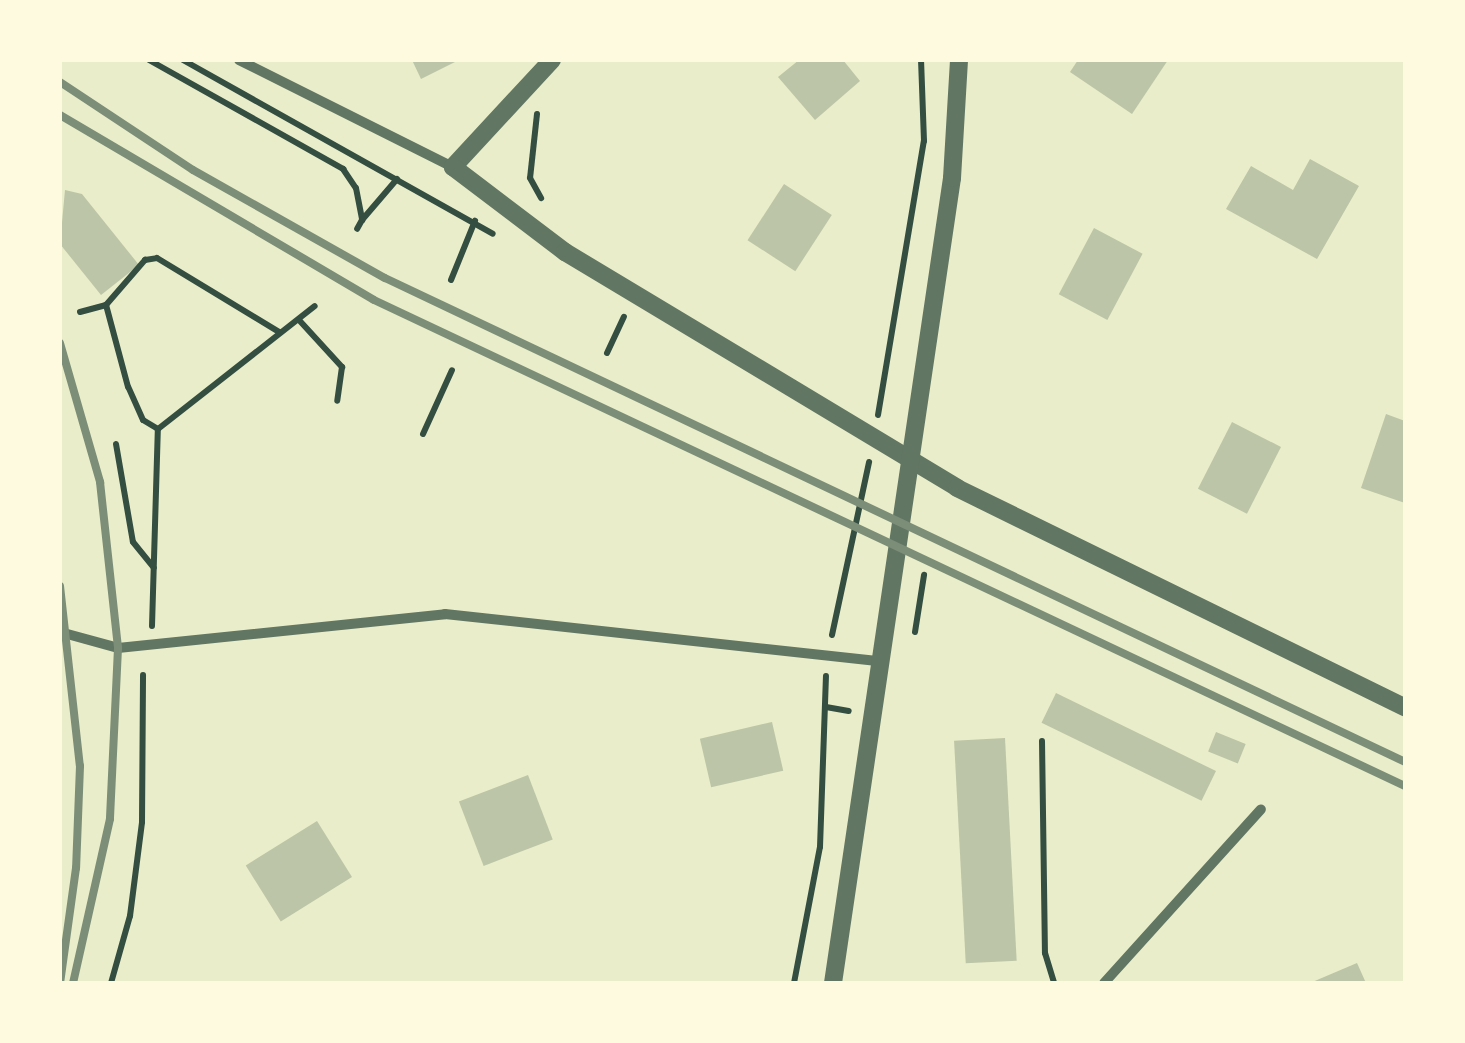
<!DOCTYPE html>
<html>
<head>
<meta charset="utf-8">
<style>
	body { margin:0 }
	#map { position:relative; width:1465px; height:1043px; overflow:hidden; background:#e9edc9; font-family:Mulish,sans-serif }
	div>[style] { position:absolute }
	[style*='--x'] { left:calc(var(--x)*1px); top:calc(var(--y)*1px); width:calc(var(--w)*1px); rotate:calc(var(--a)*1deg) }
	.building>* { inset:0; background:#bcc5a7; transform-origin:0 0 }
	.path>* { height:6px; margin:-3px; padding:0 3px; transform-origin:3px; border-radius:3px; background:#344e41 }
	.minor>* { height:10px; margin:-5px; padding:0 5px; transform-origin:5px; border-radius:5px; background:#617663 }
	.tertiary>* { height:18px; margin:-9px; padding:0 9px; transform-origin:9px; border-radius:9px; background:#617663 }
	.rail>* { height:8px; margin:-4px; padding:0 4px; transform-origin:4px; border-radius:4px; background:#7c8e77 }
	span { translate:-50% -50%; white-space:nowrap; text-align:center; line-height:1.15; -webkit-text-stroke:8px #fefae0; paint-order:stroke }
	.frame { position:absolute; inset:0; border:62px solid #fefae0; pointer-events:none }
</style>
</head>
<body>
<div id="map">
	<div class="building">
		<i style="clip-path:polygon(412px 60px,459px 60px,421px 79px)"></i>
		<i style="clip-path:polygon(799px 60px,843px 60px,860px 81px,815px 120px,778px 77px)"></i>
		<i style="clip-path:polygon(1078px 60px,1168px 60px,1132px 114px,1070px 72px)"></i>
		<i style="clip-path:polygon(1310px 159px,1359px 186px,1317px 259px,1226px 209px,1251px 166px,1293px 190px)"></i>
		<i style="left:784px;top:184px;width:57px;height:67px;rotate:33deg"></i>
		<i style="clip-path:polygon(65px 190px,82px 194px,139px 265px,101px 295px,60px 244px)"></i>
		<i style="left:1094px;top:228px;width:55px;height:75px;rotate:28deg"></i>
		<i style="clip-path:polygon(1386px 414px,1405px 421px,1405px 503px,1361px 488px)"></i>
		<i style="left:1232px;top:422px;width:55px;height:75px;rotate:27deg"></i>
		<i style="left:1056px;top:693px;width:178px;height:33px;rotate:26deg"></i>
		<i style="left:772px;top:722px;width:50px;height:74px;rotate:77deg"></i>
		<i style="left:1216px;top:732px;width:32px;height:21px;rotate:22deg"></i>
		<i style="left:1005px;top:738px;width:223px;height:51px;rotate:87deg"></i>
		<i style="left:528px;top:775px;width:69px;height:74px;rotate:69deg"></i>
		<i style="left:317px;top:821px;width:66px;height:84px;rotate:58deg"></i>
		<i style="clip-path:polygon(1357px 963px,1366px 983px,1310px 983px)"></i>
	</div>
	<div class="path">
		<i style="--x:149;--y:60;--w:223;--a:29.3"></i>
		<i style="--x:343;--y:169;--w:23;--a:56"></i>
		<i style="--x:356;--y:188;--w:33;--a:79"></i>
		<i style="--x:362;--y:220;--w:10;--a:119"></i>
		<i style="--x:183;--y:60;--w:355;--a:29.3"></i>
		<i style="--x:537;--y:114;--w:64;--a:96.2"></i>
		<i style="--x:530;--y:178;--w:23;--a:61"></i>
		<i style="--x:362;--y:220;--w:54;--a:-49.5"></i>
		<i style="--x:451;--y:280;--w:64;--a:-67.9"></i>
		<i style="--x:80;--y:312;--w:27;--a:-15"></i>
		<i style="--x:299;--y:320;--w:64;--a:47.5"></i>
		<i style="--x:342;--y:367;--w:34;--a:98"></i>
		<i style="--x:607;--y:353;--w:40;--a:-65"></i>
		<i style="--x:878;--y:415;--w:278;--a:-80.5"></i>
		<i style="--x:924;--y:141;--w:81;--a:-92.1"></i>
		<i style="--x:158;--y:429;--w:17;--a:-149"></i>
		<i style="--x:143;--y:420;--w:36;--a:-114"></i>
		<i style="--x:128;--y:387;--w:85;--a:-105"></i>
		<i style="--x:106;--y:305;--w:60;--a:-49.1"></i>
		<i style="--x:145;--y:260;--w:12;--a:-9"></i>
		<i style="--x:157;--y:258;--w:143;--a:31.2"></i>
		<i style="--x:423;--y:434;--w:70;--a:-65.6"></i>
		<i style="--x:116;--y:444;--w:99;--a:80.2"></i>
		<i style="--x:133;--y:542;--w:33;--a:51"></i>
		<i style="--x:152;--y:626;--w:197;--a:-88.3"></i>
		<i style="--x:158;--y:429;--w:199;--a:-38.1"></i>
		<i style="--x:915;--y:632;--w:58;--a:-81"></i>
		<i style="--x:832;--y:635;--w:177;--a:-77.9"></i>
		<i style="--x:826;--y:707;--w:23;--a:10"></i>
		<i style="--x:1042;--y:741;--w:212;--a:89.2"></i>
		<i style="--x:1045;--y:953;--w:31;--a:73"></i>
		<i style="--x:111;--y:983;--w:70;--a:-74.2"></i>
		<i style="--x:130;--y:916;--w:95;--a:-82.7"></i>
		<i style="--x:142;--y:822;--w:147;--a:-89.6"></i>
		<i style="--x:794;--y:983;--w:138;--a:-79.2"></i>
		<i style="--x:820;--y:847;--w:171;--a:-88"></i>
	</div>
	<div class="minor">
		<i style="--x:239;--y:60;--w:239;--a:26.6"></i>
		<i style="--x:60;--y:632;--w:60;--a:15.4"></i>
		<i style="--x:118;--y:648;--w:329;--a:-5.9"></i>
		<i style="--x:445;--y:614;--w:437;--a:6.2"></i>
		<i style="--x:1104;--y:983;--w:234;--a:-47.9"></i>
	</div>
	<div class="tertiary">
		<i style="--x:552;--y:60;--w:146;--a:132.8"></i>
		<i style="--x:453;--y:167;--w:141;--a:37.2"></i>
		<i style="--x:565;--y:252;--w:458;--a:31"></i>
		<i style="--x:957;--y:488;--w:499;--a:26.1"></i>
		<i style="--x:833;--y:983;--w:814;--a:-81.59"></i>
		<i style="--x:952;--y:178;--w:118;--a:-86.6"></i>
	</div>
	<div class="rail">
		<i style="--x:60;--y:82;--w:159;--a:33.5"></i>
		<i style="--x:193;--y:170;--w:220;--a:29.4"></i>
		<i style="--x:385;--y:278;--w:1129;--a:25.38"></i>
		<i style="--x:60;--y:115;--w:364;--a:30.5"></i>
		<i style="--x:374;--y:300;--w:1140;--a:25.24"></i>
		<i style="--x:60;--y:343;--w:145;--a:73.9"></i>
		<i style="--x:100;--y:482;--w:167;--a:83.8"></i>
		<i style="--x:118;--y:648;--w:171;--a:92.7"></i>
		<i style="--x:110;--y:819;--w:168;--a:102.7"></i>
		<i style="--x:60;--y:586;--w:181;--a:83.7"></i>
		<i style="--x:80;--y:766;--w:102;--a:92.2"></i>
		<i style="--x:76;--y:868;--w:116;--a:97.9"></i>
	</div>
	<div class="frame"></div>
</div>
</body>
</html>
